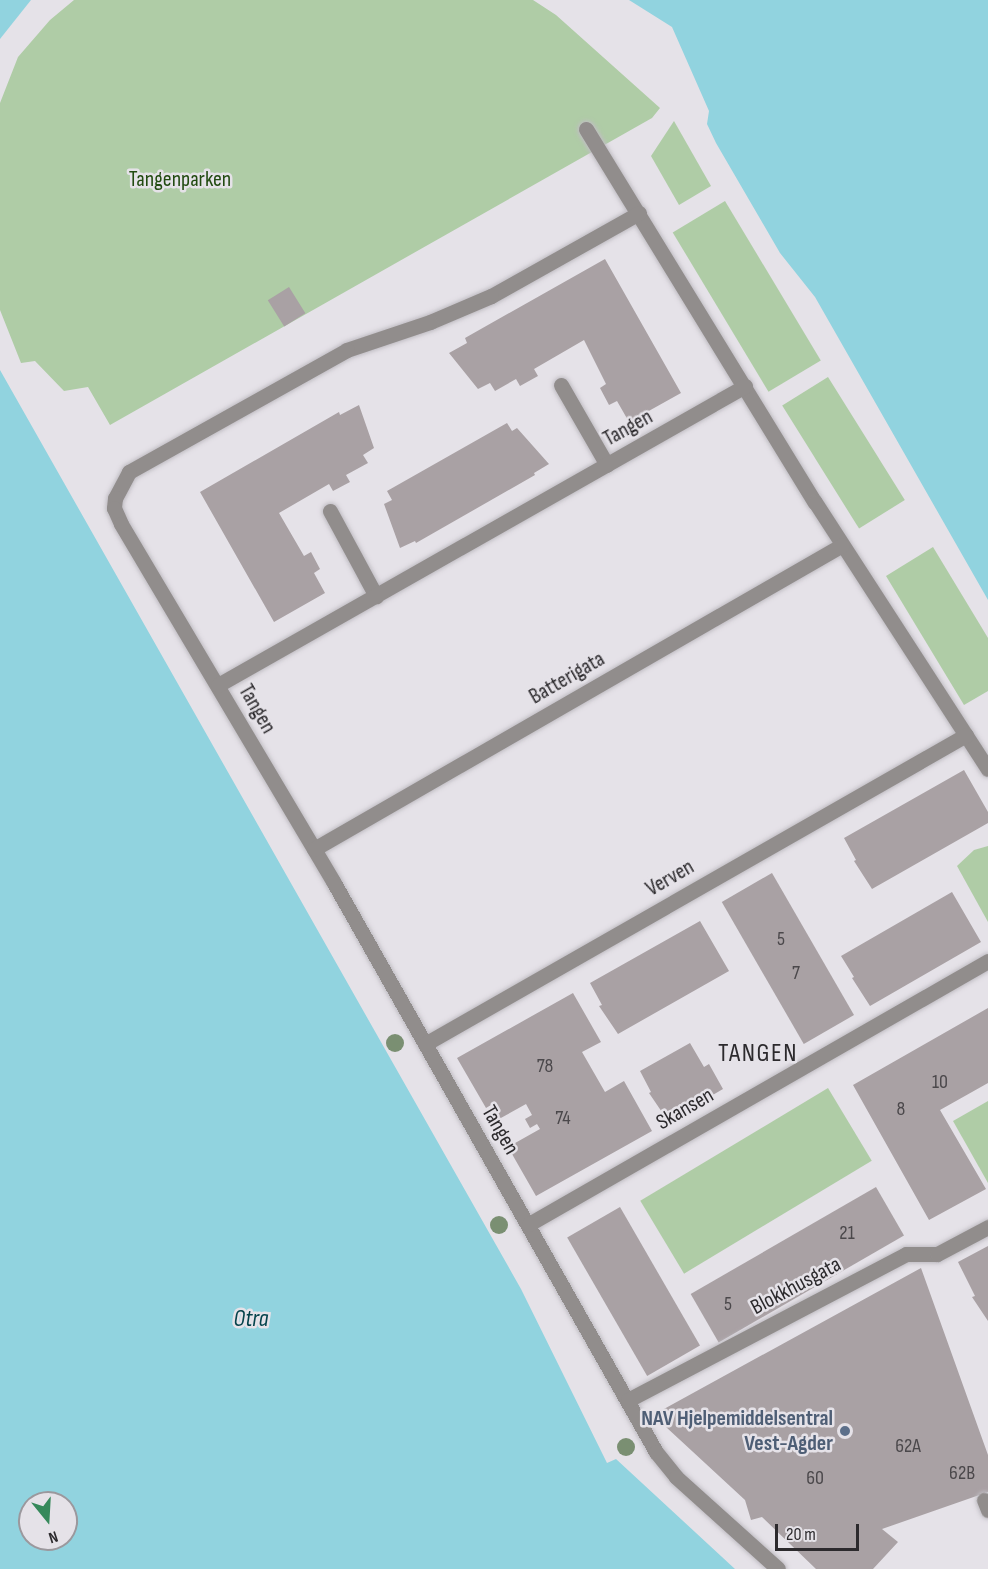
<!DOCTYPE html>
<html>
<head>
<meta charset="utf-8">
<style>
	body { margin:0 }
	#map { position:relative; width:988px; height:1569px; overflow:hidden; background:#e5e2e8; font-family:"Sofia Sans Condensed",sans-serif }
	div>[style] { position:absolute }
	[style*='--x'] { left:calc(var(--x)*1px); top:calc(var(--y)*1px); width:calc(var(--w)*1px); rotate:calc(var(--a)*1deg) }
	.green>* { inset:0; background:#afcca6; transform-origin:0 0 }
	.water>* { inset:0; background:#91d3df }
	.building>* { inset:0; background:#a9a1a4; transform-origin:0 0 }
	.roads { filter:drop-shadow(0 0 2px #c0bdc3) drop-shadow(0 0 2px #c0bdc3) }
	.minor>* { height:15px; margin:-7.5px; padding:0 7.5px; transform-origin:7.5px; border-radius:7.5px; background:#918d8c }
	.trees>* { width:18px; height:18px; margin:-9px; border-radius:50%; background:#7a8f72 }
	.dots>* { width:16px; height:16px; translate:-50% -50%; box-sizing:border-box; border:3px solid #e5e2e8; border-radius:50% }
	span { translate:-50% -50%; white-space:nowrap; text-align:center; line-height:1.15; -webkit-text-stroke:5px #e5e2e8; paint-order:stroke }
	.number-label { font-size:20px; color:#4b484b }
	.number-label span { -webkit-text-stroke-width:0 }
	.park-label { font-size:22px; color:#224b11 }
	.street-label { font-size:22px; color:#2c2a2d }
	.service-label { font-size:22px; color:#4e5e75; font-weight:700 }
	.right { translate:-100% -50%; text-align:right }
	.water-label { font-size:24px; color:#04434c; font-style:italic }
	.quarter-label { font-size:26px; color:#2c2a2d; letter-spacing:1.5px }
	.north { position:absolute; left:18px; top:1491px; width:60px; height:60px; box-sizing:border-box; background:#e5e2e8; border:2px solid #9b989d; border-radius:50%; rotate:162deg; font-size:16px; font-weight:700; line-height:24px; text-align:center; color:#2c2a2d }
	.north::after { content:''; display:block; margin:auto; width:21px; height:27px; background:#36895b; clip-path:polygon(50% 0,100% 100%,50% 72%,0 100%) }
	.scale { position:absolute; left:775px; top:1524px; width:84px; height:27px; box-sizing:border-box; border:3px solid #2c2a2d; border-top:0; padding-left:8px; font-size:18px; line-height:21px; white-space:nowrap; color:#2c2a2d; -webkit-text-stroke:4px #e5e2e8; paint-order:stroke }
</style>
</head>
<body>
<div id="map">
	<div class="green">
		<i style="clip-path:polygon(74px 0,533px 0,556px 15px,660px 108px,652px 118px,110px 425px,88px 387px,64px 391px,35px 361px,21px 363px,0 310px,0 103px,18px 57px,50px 20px)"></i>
		<i style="clip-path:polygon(674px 121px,711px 186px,679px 205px,651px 156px)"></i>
		<i style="left:725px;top:201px;width:186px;height:61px;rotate:59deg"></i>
		<i style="left:828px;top:377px;width:145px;height:54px;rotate:58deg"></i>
		<i style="clip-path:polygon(933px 547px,988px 638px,988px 691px,964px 705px,886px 576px)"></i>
		<i style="clip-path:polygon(988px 846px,988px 922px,957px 866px,974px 850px)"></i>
		<i style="left:828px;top:1088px;width:85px;height:219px;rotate:59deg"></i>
		<i style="clip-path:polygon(988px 1101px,988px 1183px,953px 1121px)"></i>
	</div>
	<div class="water">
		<i style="clip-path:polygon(0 0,31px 0,0 39px)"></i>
		<i style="clip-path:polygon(629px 0,988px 0,988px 600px,815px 297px,780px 253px,716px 143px,707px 124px,709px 111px,672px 27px)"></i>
		<i style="clip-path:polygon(evenodd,0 370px,521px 1289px,607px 1463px,616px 1459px,735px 1569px,0 1569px,0 370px,30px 1503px,66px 1503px,66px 1539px,30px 1539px,30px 1503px)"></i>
	</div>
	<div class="building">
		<i style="clip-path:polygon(605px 259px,681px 393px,629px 422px,617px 401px,609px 405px,600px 388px,606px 384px,584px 340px,534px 369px,538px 376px,520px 386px,516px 379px,495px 391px,490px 383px,478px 389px,449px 353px,467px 343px,465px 338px)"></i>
		<i style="left:289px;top:287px;width:31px;height:25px;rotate:58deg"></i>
		<i style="clip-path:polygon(359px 405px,374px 448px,363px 455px,368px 463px,346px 475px,350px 482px,333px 491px,329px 484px,279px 513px,304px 556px,311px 552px,320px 569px,314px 573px,325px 593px,274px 622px,200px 492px,339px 412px,340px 415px)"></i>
		<i style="clip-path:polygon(507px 423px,512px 431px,517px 428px,549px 464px,534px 473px,535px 475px,416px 543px,415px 541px,400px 548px,384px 504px,392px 500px,387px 491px)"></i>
		<i style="clip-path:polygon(964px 770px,988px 812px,988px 823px,872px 889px,854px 861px,856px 860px,844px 838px)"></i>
		<i style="left:772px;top:873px;width:164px;height:58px;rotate:60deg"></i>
		<i style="clip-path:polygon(952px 892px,981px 942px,870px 1006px,852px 978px,854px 977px,841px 956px)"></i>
		<i style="clip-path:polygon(700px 921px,729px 971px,618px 1034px,599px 1006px,602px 1005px,590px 983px)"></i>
		<i style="clip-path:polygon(573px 993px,601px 1042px,582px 1052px,605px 1092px,624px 1081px,652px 1131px,536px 1196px,508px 1147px,540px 1129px,537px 1124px,530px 1128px,525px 1119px,532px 1115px,526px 1104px,499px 1119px,491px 1105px,486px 1108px,457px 1058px)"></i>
		<i style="clip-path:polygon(988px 1008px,988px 1083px,940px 1110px,986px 1189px,929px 1220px,853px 1085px)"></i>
		<i style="clip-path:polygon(690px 1043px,704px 1067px,709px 1064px,723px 1089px,668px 1121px,649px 1093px,651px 1092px,640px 1071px)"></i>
		<i style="left:876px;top:1187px;width:56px;height:214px;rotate:60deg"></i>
		<i style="left:620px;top:1207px;width:160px;height:61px;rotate:60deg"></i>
		<i style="clip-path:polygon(988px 1246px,988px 1321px,972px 1297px,975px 1296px,958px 1262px)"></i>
		<i style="clip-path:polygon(921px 1268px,988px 1455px,988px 1492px,882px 1529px,898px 1542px,873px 1569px,816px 1569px,762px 1517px,751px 1520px,745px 1500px,653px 1415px)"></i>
	</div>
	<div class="roads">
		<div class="minor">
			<i style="--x:586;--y:129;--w:438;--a:58.5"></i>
			<i style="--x:815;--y:502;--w:318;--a:57.1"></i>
			<i style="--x:639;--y:213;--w:170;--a:150.7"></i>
			<i style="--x:491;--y:296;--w:66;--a:156.9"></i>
			<i style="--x:430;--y:322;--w:88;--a:161.4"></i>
			<i style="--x:347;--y:350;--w:250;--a:150.8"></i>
			<i style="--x:129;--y:472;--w:30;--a:118"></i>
			<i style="--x:115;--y:498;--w:10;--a:96"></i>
			<i style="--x:114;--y:508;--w:17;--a:66"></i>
			<i style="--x:121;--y:524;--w:417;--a:59.3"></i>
			<i style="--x:334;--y:883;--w:654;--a:60.49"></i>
			<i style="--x:656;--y:1452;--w:32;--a:51"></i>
			<i style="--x:676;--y:1477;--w:137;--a:42"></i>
			<i style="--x:561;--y:385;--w:92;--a:60.1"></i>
			<i style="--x:330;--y:511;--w:97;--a:61.6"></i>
			<i style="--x:218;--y:685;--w:606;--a:-29.57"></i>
			<i style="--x:314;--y:849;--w:609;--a:-29.93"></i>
			<i style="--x:425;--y:1044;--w:623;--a:-29.73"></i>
			<i style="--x:529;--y:1224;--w:529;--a:-29.81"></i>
			<i style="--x:628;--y:1400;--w:314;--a:-27.7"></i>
			<i style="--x:906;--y:1254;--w:31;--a:0"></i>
			<i style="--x:937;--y:1254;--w:58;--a:-27.9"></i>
			<i style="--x:984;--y:1500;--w:11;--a:68"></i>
		</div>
	</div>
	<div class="trees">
		<i style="left:395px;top:1043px"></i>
		<i style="left:499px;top:1225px"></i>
		<i style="left:626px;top:1447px"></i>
	</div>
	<div class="dots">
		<i style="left:845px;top:1431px;background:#5c6f8a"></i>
	</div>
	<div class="number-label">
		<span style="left:781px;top:939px">5</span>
		<span style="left:796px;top:973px">7</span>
		<span style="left:545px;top:1066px">78</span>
		<span style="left:940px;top:1082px">10</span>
		<span style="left:901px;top:1109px">8</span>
		<span style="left:563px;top:1118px">74</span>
		<span style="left:847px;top:1233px">21</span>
		<span style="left:728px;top:1304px">5</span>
		<span style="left:908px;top:1446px">62A</span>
		<span style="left:962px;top:1473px">62B</span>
		<span style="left:815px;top:1478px">60</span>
	</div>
	<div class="park-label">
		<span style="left:180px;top:180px">Tangenparken</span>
	</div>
	<div class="street-label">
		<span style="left:628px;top:428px;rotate:-29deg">Tangen</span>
		<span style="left:567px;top:678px;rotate:-30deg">Batterigata</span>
		<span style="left:257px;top:709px;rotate:60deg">Tangen</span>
		<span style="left:670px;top:878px;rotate:-30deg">Verven</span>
		<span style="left:685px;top:1109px;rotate:-30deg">Skansen</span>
		<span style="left:500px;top:1130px;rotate:60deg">Tangen</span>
		<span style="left:796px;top:1286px;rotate:-28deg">Blokkhusgata</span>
	</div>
	<div class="service-label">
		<span class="right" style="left:833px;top:1431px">NAV Hjelpemiddelsentral<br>Vest-Agder</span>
	</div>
	<div class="water-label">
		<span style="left:251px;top:1319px">Otra</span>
	</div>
	<div class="quarter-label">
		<span style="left:758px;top:1054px">TANGEN</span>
	</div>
	<div class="north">N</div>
	<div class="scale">20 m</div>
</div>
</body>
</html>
